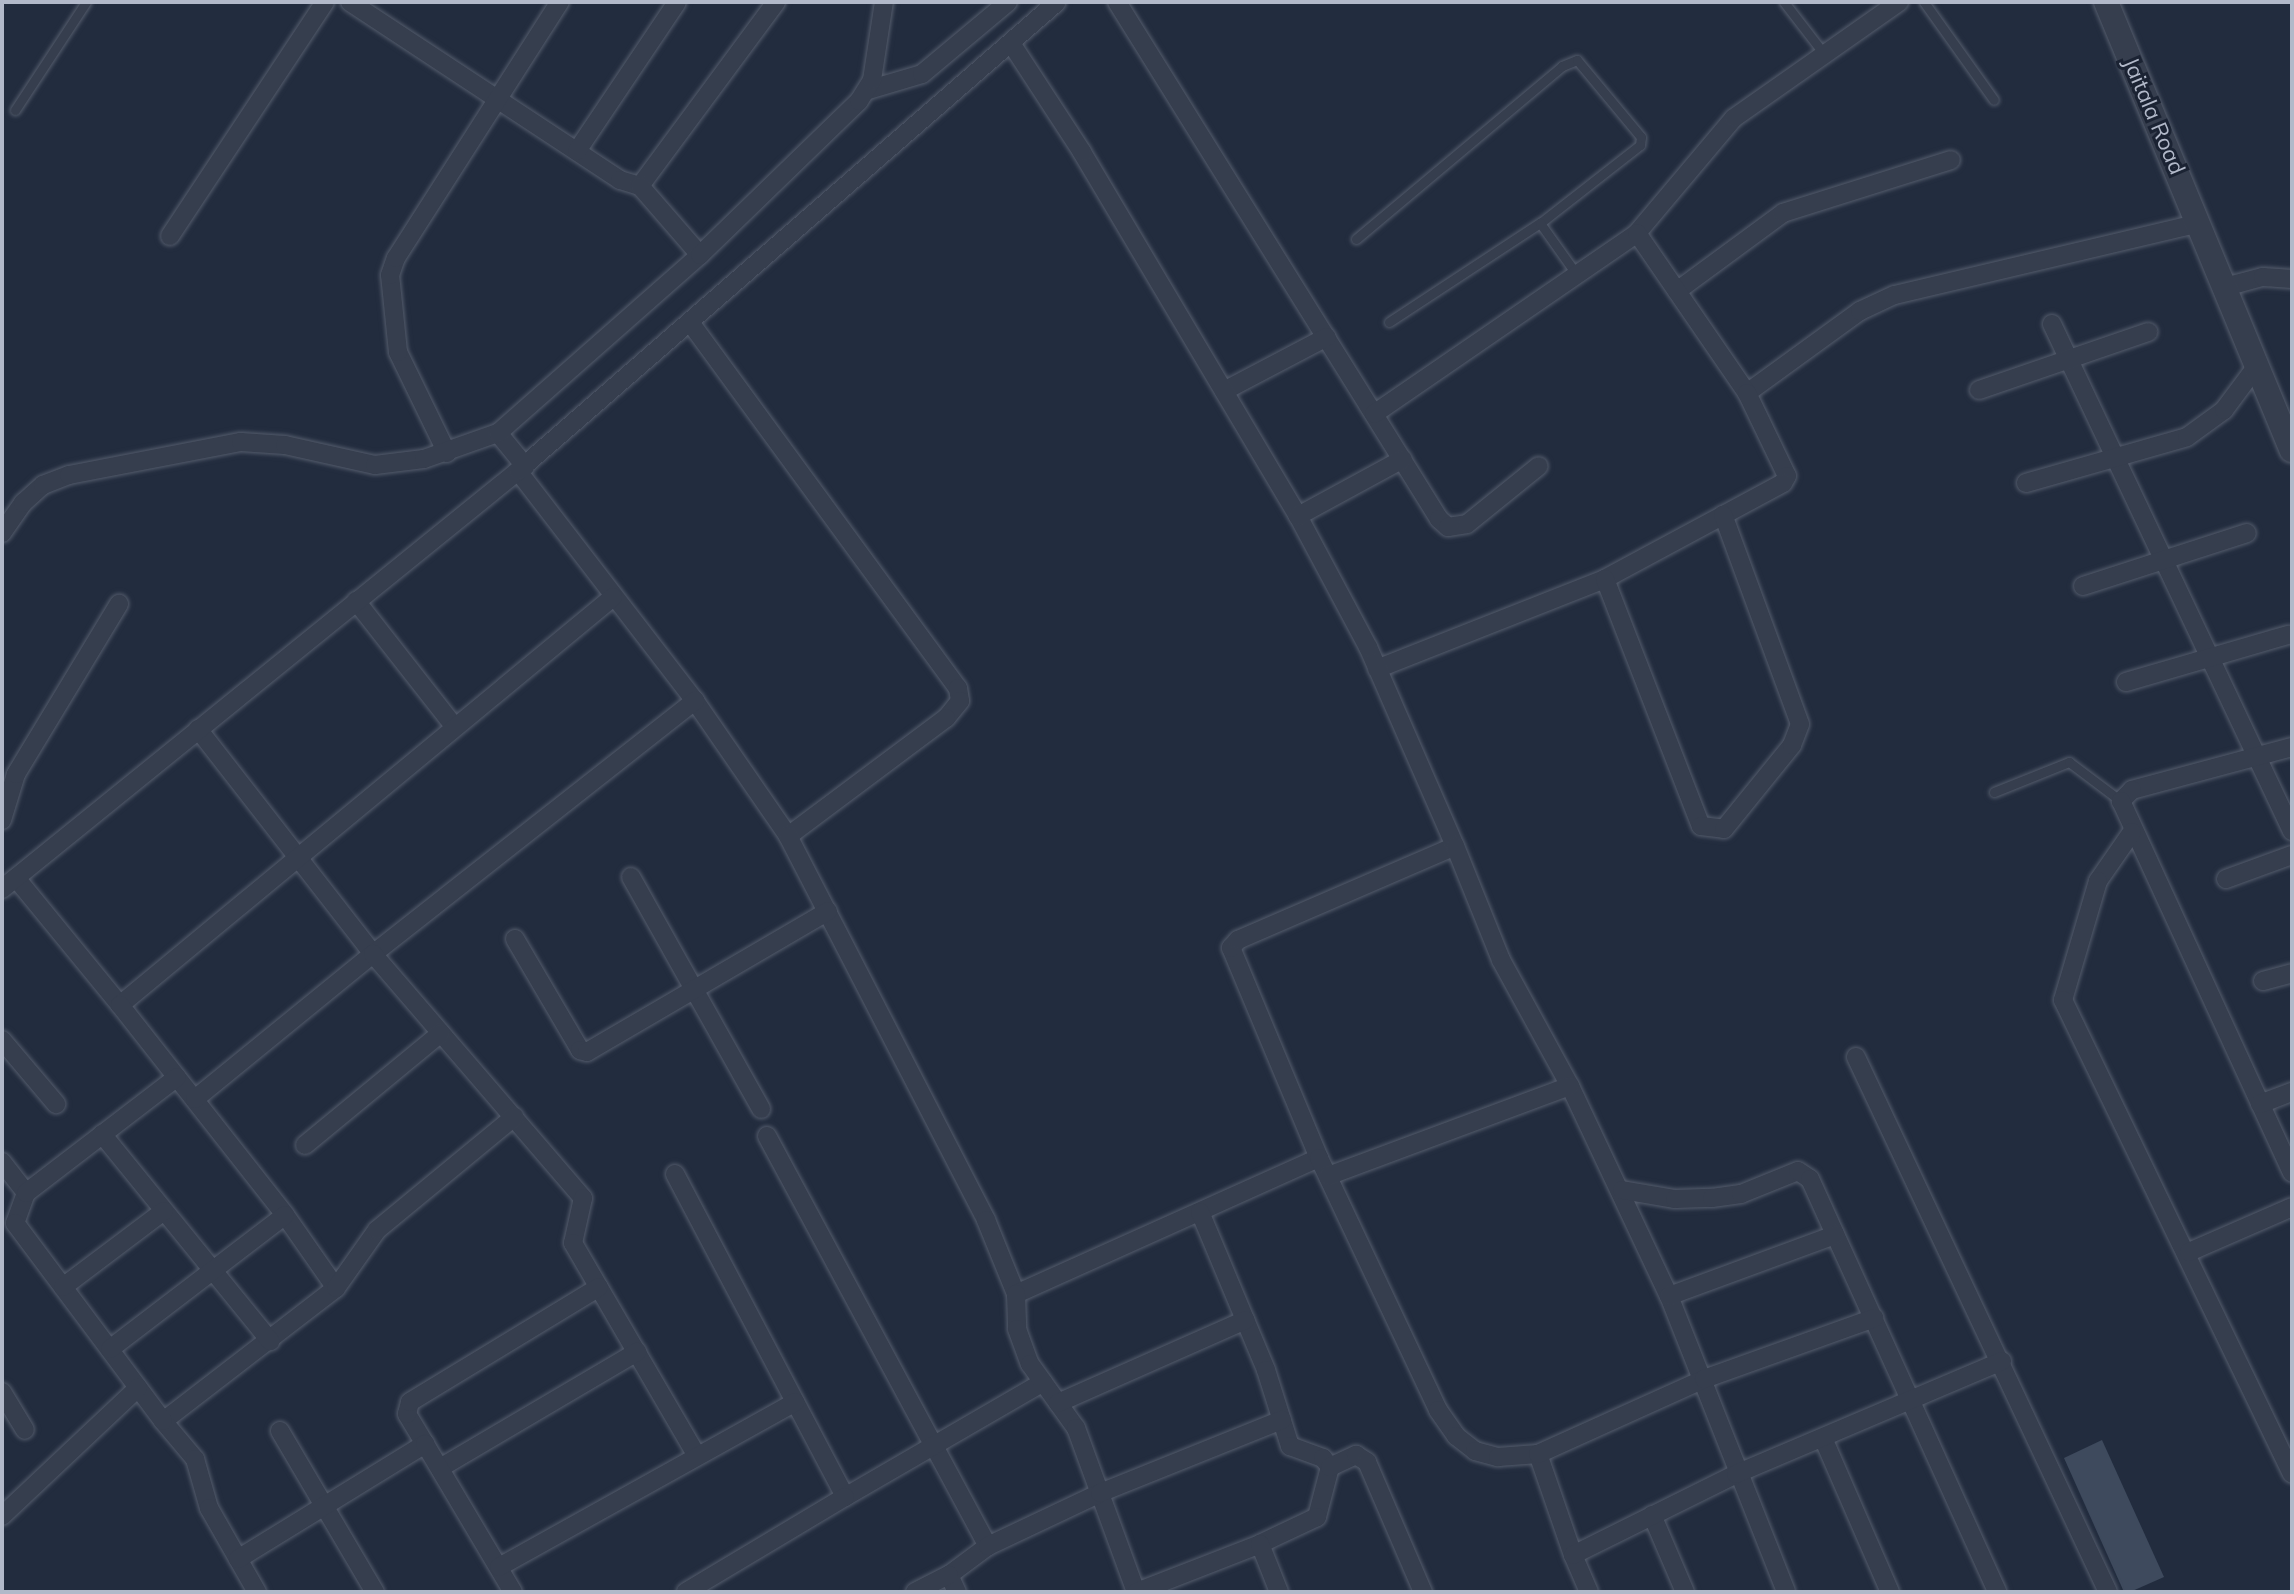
<!DOCTYPE html>
<html>
<head>
<meta charset="utf-8">
<style>
	body { margin:0 }
	#map { position:relative; width:2294px; height:1594px; overflow:hidden; background:#222c3e; font-family:Mulish,sans-serif }
	div>[style] { position:absolute }
	[style*='--x'] { left:calc(var(--x)*1px); top:calc(var(--y)*1px); width:calc(var(--w)*1px); rotate:calc(var(--a)*1deg) }
	.building>* { inset:0; background:#3e4a5d }
	.roads { filter:drop-shadow(0 0 2px #545c6c) drop-shadow(0 0 2px #545c6c) }
	.service>* { height:9px; margin:-4.5px; padding:0 4.5px; transform-origin:4.5px; border-radius:4.5px; background:#363e4e }
	.minor>* { height:18px; margin:-9px; padding:0 9px; transform-origin:9px; border-radius:9px; background:#363e4e }
	.tertiary>* { height:24px; margin:-12px; padding:0 12px; transform-origin:12px; border-radius:12px; background:#363e4e }
	span { translate:-50% -50%; white-space:nowrap; text-align:center; line-height:1.15; -webkit-text-stroke:6px #1b2333; paint-order:stroke }
	.street-label { font-size:22px; color:#b2b9c9 }
	.frame { position:absolute; inset:0; border:4px solid #b2b9c9; pointer-events:none }
</style>
</head>
<body>
<div id="map">
	<div class="building">
		<i style="clip-path:polygon(2102px 1440px,2164px 1577px,2130px 1592px,2124px 1592px,2064px 1458px)"></i>
	</div>
	<div class="roads">
		<div class="service">
			<i style="--x:1784;--y:2;--w:66;--a:52.4"></i>
			<i style="--x:1924;--y:2;--w:120;--a:54.5"></i>
			<i style="--x:15;--y:110;--w:129;--a:-56.7"></i>
			<i style="--x:1356;--y:239;--w:269;--a:-40"></i>
			<i style="--x:1562;--y:66;--w:16;--a:-22"></i>
			<i style="--x:1577;--y:60;--w:100;--a:50.3"></i>
			<i style="--x:1641;--y:137;--w:8;--a:97"></i>
			<i style="--x:1640;--y:145;--w:127;--a:142"></i>
			<i style="--x:1389;--y:322;--w:181;--a:-33.3"></i>
			<i style="--x:1540;--y:223;--w:64;--a:54.6"></i>
			<i style="--x:1994;--y:792;--w:81;--a:-21.8"></i>
			<i style="--x:2069;--y:762;--w:65;--a:36.9"></i>
		</div>
		<div class="minor">
			<i style="--x:350;--y:2;--w:323;--a:33.4"></i>
			<i style="--x:620;--y:180;--w:21;--a:17"></i>
			<i style="--x:640;--y:186;--w:229;--a:-53.5"></i>
			<i style="--x:1117;--y:2;--w:609;--a:58.08"></i>
			<i style="--x:1439;--y:519;--w:12;--a:42"></i>
			<i style="--x:1448;--y:527;--w:19;--a:-9"></i>
			<i style="--x:1467;--y:524;--w:92;--a:-38.9"></i>
			<i style="--x:868;--y:90;--w:56;--a:-16.5"></i>
			<i style="--x:922;--y:74;--w:112;--a:-39.9"></i>
			<i style="--x:577;--y:151;--w:179;--a:-56.1"></i>
			<i style="--x:640;--y:186;--w:91;--a:49"></i>
			<i style="--x:1637;--y:233;--w:150;--a:-49.9"></i>
			<i style="--x:1734;--y:118;--w:202;--a:-35.1"></i>
			<i style="--x:170;--y:236;--w:281;--a:-56.5"></i>
			<i style="--x:2225;--y:287;--w:39;--a:-15"></i>
			<i style="--x:2263;--y:277;--w:29;--a:4"></i>
			<i style="--x:1677;--y:291;--w:132;--a:-36.3"></i>
			<i style="--x:1783;--y:213;--w:176;--a:-17.5"></i>
			<i style="--x:2052;--y:324;--w:561;--a:64.67"></i>
			<i style="--x:692;--y:325;--w:450;--a:53.8"></i>
			<i style="--x:958;--y:688;--w:13;--a:81"></i>
			<i style="--x:960;--y:701;--w:22;--a:129"></i>
			<i style="--x:946;--y:718;--w:197;--a:143.2"></i>
			<i style="--x:1979;--y:390;--w:179;--a:-18.9"></i>
			<i style="--x:1224;--y:391;--w:116;--a:-27.7"></i>
			<i style="--x:1747;--y:393;--w:140;--a:-36"></i>
			<i style="--x:1860;--y:311;--w:38;--a:-25"></i>
			<i style="--x:1895;--y:295;--w:313;--a:-13.3"></i>
			<i style="--x:1374;--y:414;--w:319;--a:-34.5"></i>
			<i style="--x:1637;--y:233;--w:194;--a:55.5"></i>
			<i style="--x:1747;--y:393;--w:92;--a:64.3"></i>
			<i style="--x:1787;--y:476;--w:8;--a:120"></i>
			<i style="--x:1783;--y:483;--w:202;--a:151.7"></i>
			<i style="--x:1605;--y:579;--w:245;--a:158.5"></i>
			<i style="--x:498;--y:433;--w:43;--a:50.7"></i>
			<i style="--x:447;--y:453;--w:112;--a:-115.9"></i>
			<i style="--x:398;--y:352;--w:77;--a:-95.9"></i>
			<i style="--x:390;--y:275;--w:18;--a:-71"></i>
			<i style="--x:396;--y:258;--w:304;--a:-57.4"></i>
			<i style="--x:518;--y:471;--w:290;--a:52.4"></i>
			<i style="--x:695;--y:701;--w:164;--a:55.4"></i>
			<i style="--x:788;--y:836;--w:432;--a:62.7"></i>
			<i style="--x:986;--y:1220;--w:80;--a:67.9"></i>
			<i style="--x:1016;--y:1294;--w:332;--a:-24.2"></i>
			<i style="--x:1319;--y:1158;--w:228;--a:-112.7"></i>
			<i style="--x:1231;--y:948;--w:11;--a:-49"></i>
			<i style="--x:1238;--y:940;--w:236;--a:-23.4"></i>
			<i style="--x:1455;--y:846;--w:217;--a:-113.6"></i>
			<i style="--x:1368;--y:647;--w:149;--a:-118.1"></i>
			<i style="--x:1298;--y:516;--w:423;--a:-120.7"></i>
			<i style="--x:1082;--y:152;--w:130;--a:-123.1"></i>
			<i style="--x:2026;--y:483;--w:167;--a:-15.9"></i>
			<i style="--x:2187;--y:437;--w:46;--a:-36.1"></i>
			<i style="--x:2224;--y:410;--w:54;--a:-53.3"></i>
			<i style="--x:1298;--y:516;--w:119;--a:-28.5"></i>
			<i style="--x:2;--y:533;--w:37;--a:-55"></i>
			<i style="--x:23;--y:503;--w:27;--a:-42"></i>
			<i style="--x:43;--y:485;--w:28;--a:-21"></i>
			<i style="--x:69;--y:475;--w:175;--a:-10.9"></i>
			<i style="--x:241;--y:442;--w:44;--a:3.9"></i>
			<i style="--x:285;--y:445;--w:92;--a:12.5"></i>
			<i style="--x:375;--y:465;--w:49;--a:-7"></i>
			<i style="--x:424;--y:459;--w:78;--a:-19.4"></i>
			<i style="--x:498;--y:433;--w:269;--a:-41.4"></i>
			<i style="--x:700;--y:255;--w:221;--a:-44.1"></i>
			<i style="--x:859;--y:101;--w:25;--a:-58"></i>
			<i style="--x:872;--y:80;--w:79;--a:-81.3"></i>
			<i style="--x:1605;--y:579;--w:265;--a:68.8"></i>
			<i style="--x:1701;--y:826;--w:23;--a:7"></i>
			<i style="--x:1724;--y:829;--w:108;--a:-51"></i>
			<i style="--x:1792;--y:745;--w:22;--a:-69"></i>
			<i style="--x:1800;--y:724;--w:223;--a:-110.2"></i>
			<i style="--x:2083;--y:586;--w:172;--a:-17.9"></i>
			<i style="--x:356;--y:601;--w:159;--a:51.9"></i>
			<i style="--x:2126;--y:682;--w:169;--a:-16.2"></i>
			<i style="--x:198;--y:729;--w:285;--a:52.1"></i>
			<i style="--x:373;--y:954;--w:410;--a:-38.2"></i>
			<i style="--x:2292;--y:747;--w:166;--a:165"></i>
			<i style="--x:2132;--y:790;--w:16;--a:135"></i>
			<i style="--x:2121;--y:801;--w:409;--a:65.3"></i>
			<i style="--x:2;--y:820;--w:48;--a:-73.1"></i>
			<i style="--x:16;--y:774;--w:199;--a:-58.8"></i>
			<i style="--x:2132;--y:832;--w:60;--a:124.8"></i>
			<i style="--x:2098;--y:881;--w:124;--a:106.4"></i>
			<i style="--x:2063;--y:1000;--w:526;--a:64.21"></i>
			<i style="--x:1455;--y:846;--w:123;--a:68"></i>
			<i style="--x:1501;--y:960;--w:144;--a:61.3"></i>
			<i style="--x:1570;--y:1086;--w:232;--a:64.8"></i>
			<i style="--x:1669;--y:1296;--w:318;--a:68.4"></i>
			<i style="--x:631;--y:877;--w:266;--a:60.7"></i>
			<i style="--x:16;--y:878;--w:164;--a:50.7"></i>
			<i style="--x:120;--y:1005;--w:640;--a:-39.61"></i>
			<i style="--x:2226;--y:879;--w:70;--a:-20"></i>
			<i style="--x:2;--y:889;--w:664;--a:-39.01"></i>
			<i style="--x:518;--y:471;--w:714;--a:-41.03"></i>
			<i style="--x:515;--y:939;--w:129;--a:59.6"></i>
			<i style="--x:580;--y:1050;--w:7;--a:16"></i>
			<i style="--x:587;--y:1052;--w:279;--a:-30.3"></i>
			<i style="--x:2263;--y:981;--w:30;--a:-15"></i>
			<i style="--x:120;--y:1005;--w:267;--a:51.8"></i>
			<i style="--x:285;--y:1215;--w:89;--a:55.1"></i>
			<i style="--x:336;--y:1288;--w:218;--a:142.4"></i>
			<i style="--x:163;--y:1421;--w:50;--a:49.9"></i>
			<i style="--x:195;--y:1459;--w:51;--a:74.1"></i>
			<i style="--x:209;--y:1508;--w:97;--a:60.3"></i>
			<i style="--x:2;--y:1040;--w:84;--a:49.8"></i>
			<i style="--x:1856;--y:1057;--w:591;--a:64.78"></i>
			<i style="--x:195;--y:1099;--w:230;--a:-39.2"></i>
			<i style="--x:373;--y:954;--w:322;--a:49.3"></i>
			<i style="--x:583;--y:1198;--w:46;--a:102.5"></i>
			<i style="--x:573;--y:1243;--w:244;--a:59.8"></i>
			<i style="--x:2260;--y:1104;--w:34;--a:-21"></i>
			<i style="--x:102;--y:1134;--w:267;--a:50.9"></i>
			<i style="--x:767;--y:1136;--w:466;--a:61.7"></i>
			<i style="--x:988;--y:1546;--w:49;--a:143.4"></i>
			<i style="--x:949;--y:1575;--w:19;--a:65"></i>
			<i style="--x:305;--y:1145;--w:176;--a:-39.5"></i>
			<i style="--x:1319;--y:1158;--w:279;--a:64.7"></i>
			<i style="--x:1438;--y:1410;--w:32;--a:55"></i>
			<i style="--x:1456;--y:1436;--w:24;--a:38"></i>
			<i style="--x:1475;--y:1451;--w:24;--a:15"></i>
			<i style="--x:1498;--y:1457;--w:40;--a:-4.3"></i>
			<i style="--x:2;--y:1162;--w:39;--a:52"></i>
			<i style="--x:26;--y:1193;--w:32;--a:110"></i>
			<i style="--x:15;--y:1223;--w:247;--a:53.2"></i>
			<i style="--x:675;--y:1174;--w:365;--a:62.2"></i>
			<i style="--x:845;--y:1497;--w:229;--a:-30.1"></i>
			<i style="--x:1328;--y:1176;--w:258;--a:-20.4"></i>
			<i style="--x:1622;--y:1190;--w:54;--a:9.6"></i>
			<i style="--x:1675;--y:1199;--w:37;--a:-2"></i>
			<i style="--x:1712;--y:1198;--w:29;--a:-8"></i>
			<i style="--x:1741;--y:1194;--w:61;--a:-22"></i>
			<i style="--x:1798;--y:1171;--w:14;--a:34"></i>
			<i style="--x:1810;--y:1179;--w:453;--a:65.6"></i>
			<i style="--x:26;--y:1193;--w:190;--a:-37.5"></i>
			<i style="--x:1200;--y:1212;--w:171;--a:67.3"></i>
			<i style="--x:1266;--y:1370;--w:80;--a:72.5"></i>
			<i style="--x:1290;--y:1446;--w:35;--a:20"></i>
			<i style="--x:1323;--y:1458;--w:11;--a:52"></i>
			<i style="--x:1330;--y:1467;--w:52;--a:104.6"></i>
			<i style="--x:1317;--y:1517;--w:63;--a:154.7"></i>
			<i style="--x:2189;--y:1252;--w:112;--a:-23.6"></i>
			<i style="--x:63;--y:1287;--w:126;--a:-37"></i>
			<i style="--x:336;--y:1288;--w:71;--a:-54.7"></i>
			<i style="--x:377;--y:1230;--w:178;--a:-39.5"></i>
			<i style="--x:1016;--y:1294;--w:35;--a:88"></i>
			<i style="--x:1017;--y:1329;--w:37;--a:70"></i>
			<i style="--x:1030;--y:1364;--w:79;--a:54.3"></i>
			<i style="--x:1076;--y:1428;--w:175;--a:69.9"></i>
			<i style="--x:1669;--y:1296;--w:177;--a:-20.2"></i>
			<i style="--x:110;--y:1349;--w:220;--a:-37.4"></i>
			<i style="--x:2;--y:1392;--w:44;--a:58.8"></i>
			<i style="--x:1058;--y:1403;--w:205;--a:-23.9"></i>
			<i style="--x:280;--y:1431;--w:187;--a:59.5"></i>
			<i style="--x:1823;--y:1438;--w:168;--a:66.5"></i>
			<i style="--x:425;--y:1444;--w:35;--a:-121"></i>
			<i style="--x:407;--y:1414;--w:12;--a:-76"></i>
			<i style="--x:410;--y:1402;--w:221;--a:-31.3"></i>
			<i style="--x:1330;--y:1467;--w:29;--a:-25"></i>
			<i style="--x:1356;--y:1455;--w:13;--a:32"></i>
			<i style="--x:1367;--y:1462;--w:142;--a:66.7"></i>
			<i style="--x:440;--y:1468;--w:229;--a:-30.5"></i>
			<i style="--x:1652;--y:1515;--w:84;--a:66.8"></i>
			<i style="--x:2;--y:1516;--w:187;--a:-43.3"></i>
			<i style="--x:988;--y:1546;--w:124;--a:-25.3"></i>
			<i style="--x:1100;--y:1493;--w:196;--a:-21.9"></i>
			<i style="--x:1573;--y:1555;--w:107;--a:-109.1"></i>
			<i style="--x:1538;--y:1454;--w:182;--a:-24.3"></i>
			<i style="--x:1704;--y:1379;--w:181;--a:-19.7"></i>
			<i style="--x:238;--y:1559;--w:220;--a:-31.6"></i>
			<i style="--x:425;--y:1444;--w:172;--a:59.3"></i>
			<i style="--x:499;--y:1567;--w:339;--a:-29.1"></i>
			<i style="--x:686;--y:1592;--w:185;--a:-30.9"></i>
			<i style="--x:915;--y:1592;--w:38;--a:-27"></i>
			<i style="--x:1137;--y:1592;--w:132;--a:-21.3"></i>
			<i style="--x:1260;--y:1544;--w:52;--a:68.4"></i>
			<i style="--x:1589;--y:1592;--w:40;--a:-113.4"></i>
			<i style="--x:1573;--y:1555;--w:182;--a:-26.4"></i>
			<i style="--x:1736;--y:1474;--w:289;--a:-23"></i>
		</div>
		<div class="tertiary">
			<i style="--x:2106;--y:2;--w:485;--a:67.5"></i>
		</div>
	</div>
	<div class="street-label">
		<span style="left:2154px;top:116px;rotate:67deg">Jaitala Road</span>
	</div>
	<div class="frame"></div>
</div>
</body>
</html>
